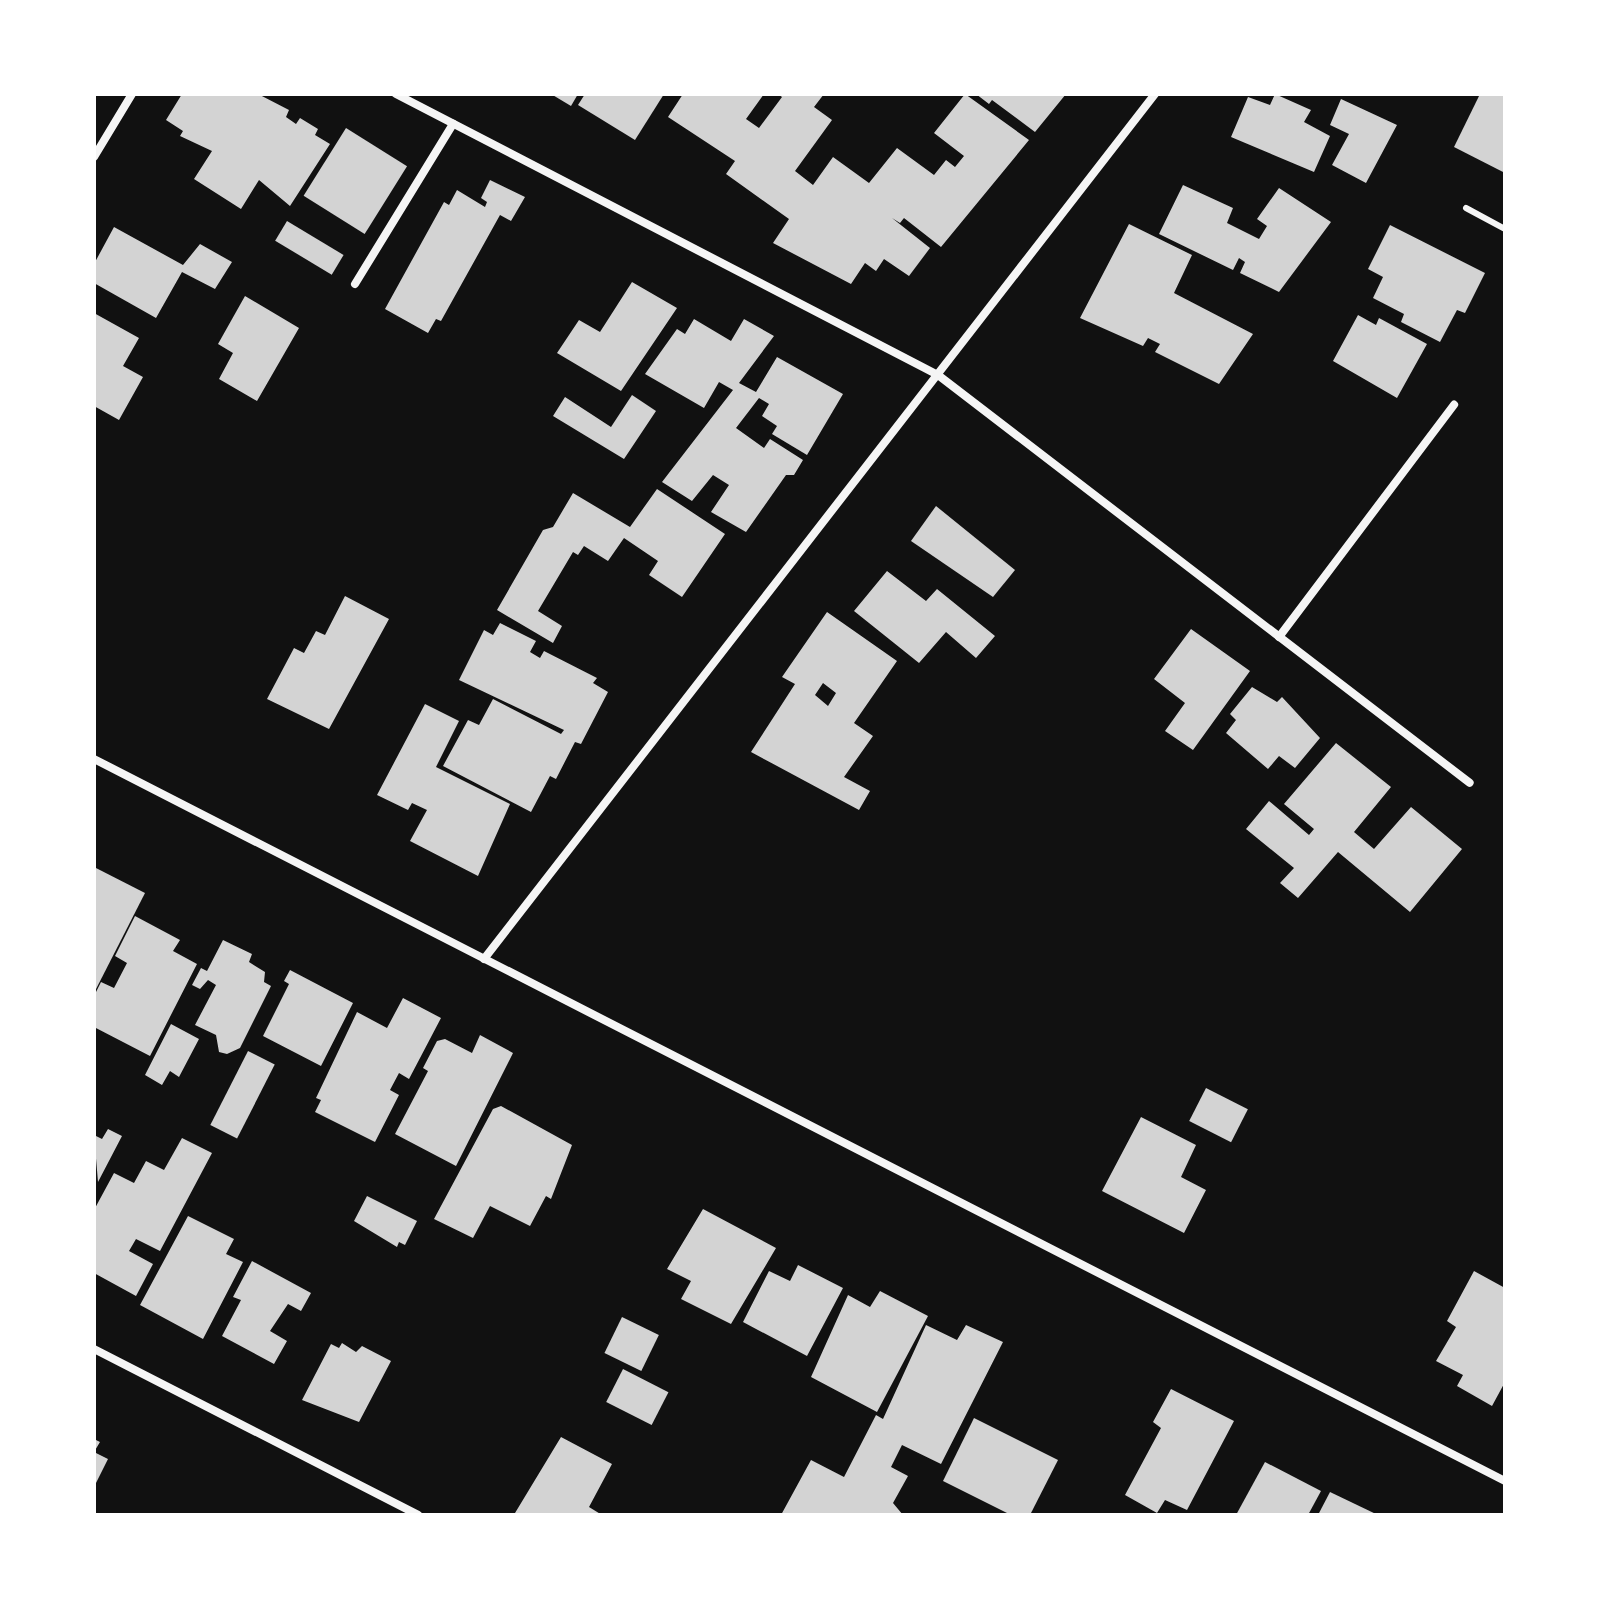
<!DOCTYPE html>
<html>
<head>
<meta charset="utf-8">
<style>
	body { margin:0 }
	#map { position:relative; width:1599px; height:1609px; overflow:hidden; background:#111; font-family:Raleway,sans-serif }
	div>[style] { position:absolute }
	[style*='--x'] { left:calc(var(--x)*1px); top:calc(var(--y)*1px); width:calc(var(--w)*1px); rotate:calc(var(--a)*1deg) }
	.building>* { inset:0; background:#d3d3d3; transform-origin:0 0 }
	.service>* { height:6px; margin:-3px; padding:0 3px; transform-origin:3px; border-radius:3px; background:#f5f5f5 }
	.minor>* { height:8px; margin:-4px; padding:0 4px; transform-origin:4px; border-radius:4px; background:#f5f5f5 }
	span { translate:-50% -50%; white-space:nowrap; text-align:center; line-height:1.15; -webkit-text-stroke:8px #fff; paint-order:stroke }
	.frame { position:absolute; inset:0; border:96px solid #fff; pointer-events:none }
</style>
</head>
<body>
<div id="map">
	<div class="building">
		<i style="clip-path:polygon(182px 94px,258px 94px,289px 110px,286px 117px,296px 124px,300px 118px,318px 129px,315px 135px,330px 144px,290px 206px,259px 180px,241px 209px,194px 179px,212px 151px,180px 136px,183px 131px,166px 120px)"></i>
		<i style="clip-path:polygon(551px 94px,578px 94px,571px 106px)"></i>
		<i style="clip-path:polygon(585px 94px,664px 94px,635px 140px,578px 105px)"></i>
		<i style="clip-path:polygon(683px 94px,764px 94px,746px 119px,759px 128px,782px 97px,778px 94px,824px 94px,814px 107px,832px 120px,795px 171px,813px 185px,833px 157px,869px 183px,897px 148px,934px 175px,946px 160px,955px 167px,964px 156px,934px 133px,965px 94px,1029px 140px,941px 247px,904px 218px,900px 223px,892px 218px,930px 248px,909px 276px,884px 259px,876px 271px,865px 263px,851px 284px,773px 243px,789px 219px,726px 174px,735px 161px,668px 117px)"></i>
		<i style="clip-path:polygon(976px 94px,1066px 94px,1035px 132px,992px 100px,989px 104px)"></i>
		<i style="clip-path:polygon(1275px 94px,1311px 110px,1304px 122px,1330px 136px,1314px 172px,1231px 137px,1248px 97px,1270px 105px)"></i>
		<i style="clip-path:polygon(1480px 94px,1505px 94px,1505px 173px,1454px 147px)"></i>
		<i style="clip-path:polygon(1341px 99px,1397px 125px,1366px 183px,1332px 165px,1349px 134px,1330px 125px)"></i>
		<i style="left:346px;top:128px;width:72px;height:80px;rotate:32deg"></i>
		<i style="clip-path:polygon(490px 180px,525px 197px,511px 221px,500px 215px,441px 321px,436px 319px,428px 333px,385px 309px,444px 202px,449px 205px,457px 190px,485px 207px,487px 202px,481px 198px)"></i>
		<i style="clip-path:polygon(1183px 185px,1233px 208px,1227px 223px,1259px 239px,1267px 226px,1257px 219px,1279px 188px,1331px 222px,1279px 292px,1240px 273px,1245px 262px,1239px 258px,1233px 270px,1159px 234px)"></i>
		<i style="left:287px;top:221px;width:66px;height:23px;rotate:31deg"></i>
		<i style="clip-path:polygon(1129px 224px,1192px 255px,1174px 293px,1253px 334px,1219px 384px,1155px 352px,1160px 344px,1148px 338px,1143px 346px,1080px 318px)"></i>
		<i style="clip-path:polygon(1390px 225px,1485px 273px,1465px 313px,1457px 310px,1440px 342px,1401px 322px,1404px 314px,1373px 298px,1383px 277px,1368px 269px)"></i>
		<i style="clip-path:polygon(114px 227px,183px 265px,200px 244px,232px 262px,215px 289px,182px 272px,156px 318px,94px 283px,94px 264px)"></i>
		<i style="clip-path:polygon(632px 282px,677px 308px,621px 391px,557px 353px,579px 320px,600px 332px)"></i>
		<i style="clip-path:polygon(245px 296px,299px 328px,257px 401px,219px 379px,233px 353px,218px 344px)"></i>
		<i style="clip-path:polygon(94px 313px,139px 338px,123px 366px,143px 377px,119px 420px,94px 406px)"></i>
		<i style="clip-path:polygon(1358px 315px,1376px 325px,1379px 318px,1427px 344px,1397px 398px,1333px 361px)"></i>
		<i style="clip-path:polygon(694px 319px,731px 341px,744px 319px,774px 336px,739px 383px,756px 392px,777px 357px,843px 394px,807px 455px,772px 434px,777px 426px,762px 416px,769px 404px,759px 398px,736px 428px,764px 448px,770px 439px,803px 460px,794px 475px,786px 475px,746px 532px,711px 512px,729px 485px,713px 475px,692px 501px,662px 482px,733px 390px,719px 382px,704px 408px,645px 374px,677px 329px,685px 334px)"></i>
		<i style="clip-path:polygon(632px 395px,656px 411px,624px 459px,553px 416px,565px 397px,611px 427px)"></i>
		<i style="clip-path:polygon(657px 489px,725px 534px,682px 597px,649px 575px,658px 561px,624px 538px,608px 561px,584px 546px,578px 555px,573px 552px,538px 611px,562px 626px,553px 643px,497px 610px,543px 530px,553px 527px,573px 493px,630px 527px)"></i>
		<i style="clip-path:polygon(936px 506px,1015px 570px,993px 597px,911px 541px)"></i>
		<i style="clip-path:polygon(887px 571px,926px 601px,937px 589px,995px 636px,976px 658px,946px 632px,919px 663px,854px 611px)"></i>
		<i style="clip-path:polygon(345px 596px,389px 619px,329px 729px,267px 699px,294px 648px,304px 653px,316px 631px,325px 635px)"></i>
		<i style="clip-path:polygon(evenodd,827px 612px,897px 661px,854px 723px,873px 736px,844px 777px,870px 791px,859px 810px,751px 752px,795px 684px,782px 677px,827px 612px,823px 683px,836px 693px,828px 706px,815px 695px,823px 683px)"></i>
		<i style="clip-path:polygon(500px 623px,536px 641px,530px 652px,540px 658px,544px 651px,597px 678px,593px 683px,608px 692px,581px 744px,575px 742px,556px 779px,550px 776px,531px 812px,443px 766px,468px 720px,479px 725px,493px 699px,561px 734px,564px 730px,459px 680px,484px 630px,493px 635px)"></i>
		<i style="clip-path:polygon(1191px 629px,1250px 671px,1193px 750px,1165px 731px,1185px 703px,1154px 679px)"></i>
		<i style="clip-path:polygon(1252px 687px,1277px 702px,1282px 697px,1320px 738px,1295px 768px,1279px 756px,1268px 769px,1226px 733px,1236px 720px,1230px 714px)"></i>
		<i style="clip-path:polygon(425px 704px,459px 721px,436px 767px,510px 804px,478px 876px,410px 841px,427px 810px,412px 803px,408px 810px,377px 795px)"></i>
		<i style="clip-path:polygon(1336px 743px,1391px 787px,1354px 832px,1374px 849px,1411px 807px,1462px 849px,1410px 912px,1338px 852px,1298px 898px,1280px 883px,1294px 868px,1246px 829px,1269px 801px,1309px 835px,1314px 829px,1284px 804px)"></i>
		<i style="clip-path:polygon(94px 867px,145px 893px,94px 993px)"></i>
		<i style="clip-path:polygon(135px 916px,180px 940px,173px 951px,197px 964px,150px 1056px,94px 1027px,94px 996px,101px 982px,114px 988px,127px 963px,115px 956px)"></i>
		<i style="clip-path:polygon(223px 940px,252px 954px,249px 962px,265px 972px,264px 982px,271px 986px,240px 1048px,227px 1054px,219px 1052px,216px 1035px,195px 1025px,216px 985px,208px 980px,200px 989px,192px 985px,201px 968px,207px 971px)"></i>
		<i style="clip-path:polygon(290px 970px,353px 1003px,321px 1066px,263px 1036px,289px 984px,284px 981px)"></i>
		<i style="clip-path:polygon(403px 998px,441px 1018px,409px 1079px,399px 1073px,390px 1090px,399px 1095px,375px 1142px,315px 1112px,321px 1100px,316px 1098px,357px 1012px,387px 1028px)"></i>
		<i style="clip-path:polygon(171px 1024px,199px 1039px,179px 1077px,170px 1071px,162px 1085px,145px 1075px)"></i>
		<i style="clip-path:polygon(480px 1035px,513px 1053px,456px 1166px,395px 1134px,428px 1071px,423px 1068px,437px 1041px,445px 1039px,472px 1053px)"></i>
		<i style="left:248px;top:1051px;width:30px;height:83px;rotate:27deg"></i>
		<i style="left:1206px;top:1088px;width:47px;height:37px;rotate:27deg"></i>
		<i style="clip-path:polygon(501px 1106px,572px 1145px,551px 1199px,546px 1196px,530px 1226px,490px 1206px,473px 1238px,434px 1219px,493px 1109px)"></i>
		<i style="clip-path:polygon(1141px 1117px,1196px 1145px,1181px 1177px,1206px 1190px,1184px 1233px,1102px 1191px)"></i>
		<i style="clip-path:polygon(108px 1129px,122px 1136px,98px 1182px,94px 1135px,102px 1139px)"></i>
		<i style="clip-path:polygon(182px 1138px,212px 1153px,160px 1251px,136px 1239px,129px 1251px,153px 1264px,136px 1296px,94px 1273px,94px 1210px,114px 1173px,134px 1183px,146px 1161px,164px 1170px)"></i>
		<i style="clip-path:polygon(367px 1196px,417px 1221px,405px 1245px,399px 1242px,397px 1247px,354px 1221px)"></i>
		<i style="clip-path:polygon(703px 1209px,776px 1248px,731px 1324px,681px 1299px,691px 1281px,667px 1269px)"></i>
		<i style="clip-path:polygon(188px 1216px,234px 1239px,226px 1254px,243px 1262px,203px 1339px,140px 1305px)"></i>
		<i style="clip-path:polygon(252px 1261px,311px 1293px,301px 1311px,288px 1304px,270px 1331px,287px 1341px,274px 1364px,222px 1336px,241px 1300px,233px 1297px)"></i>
		<i style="clip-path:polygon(798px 1265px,843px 1288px,807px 1356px,743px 1322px,769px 1271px,790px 1281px)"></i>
		<i style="clip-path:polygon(1474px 1271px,1505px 1288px,1505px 1382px,1492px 1406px,1457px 1386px,1463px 1375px,1436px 1361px,1456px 1327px,1447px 1321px)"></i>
		<i style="clip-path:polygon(880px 1291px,928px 1316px,877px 1412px,811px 1377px,848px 1295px,870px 1307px)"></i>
		<i style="left:622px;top:1317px;width:41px;height:40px;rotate:26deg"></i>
		<i style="clip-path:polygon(926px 1325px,957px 1340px,966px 1325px,1003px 1342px,941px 1464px,902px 1445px,891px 1467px,908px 1476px,893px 1503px,903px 1515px,781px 1515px,811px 1460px,844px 1477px,876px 1415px,883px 1419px)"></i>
		<i style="clip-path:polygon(342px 1343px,356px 1352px,362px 1346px,391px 1361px,359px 1422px,302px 1400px,331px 1344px,339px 1348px)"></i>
		<i style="left:623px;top:1369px;width:51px;height:37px;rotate:27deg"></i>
		<i style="clip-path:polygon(1171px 1389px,1234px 1421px,1187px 1510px,1165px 1500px,1157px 1513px,1125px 1495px,1161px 1428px,1153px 1422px)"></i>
		<i style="clip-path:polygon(974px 1418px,1058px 1460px,1030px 1515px,1011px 1515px,943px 1481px)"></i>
		<i style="clip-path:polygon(561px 1437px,612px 1464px,589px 1507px,602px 1515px,515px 1513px)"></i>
		<i style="clip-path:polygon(94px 1439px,100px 1442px,94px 1452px,108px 1459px,94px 1487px)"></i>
		<i style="clip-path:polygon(1265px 1462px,1321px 1491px,1308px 1515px,1236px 1515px)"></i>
		<i style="clip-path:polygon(1330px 1492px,1378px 1515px,1318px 1515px)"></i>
	</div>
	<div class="service">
		<i style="--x:1466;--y:208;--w:44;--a:28.3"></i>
	</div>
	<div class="minor">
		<i style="--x:396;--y:94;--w:611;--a:27.4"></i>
		<i style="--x:938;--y:375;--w:670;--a:37.49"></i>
		<i style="--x:94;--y:157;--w:74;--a:-58.9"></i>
		<i style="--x:355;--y:284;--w:188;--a:-58.5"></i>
		<i style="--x:1279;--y:637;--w:291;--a:-53"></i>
		<i style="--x:94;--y:759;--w:1585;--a:27.1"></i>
		<i style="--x:484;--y:959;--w:1095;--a:-52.2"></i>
		<i style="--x:94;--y:1349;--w:364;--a:27.1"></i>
	</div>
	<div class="frame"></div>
</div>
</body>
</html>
